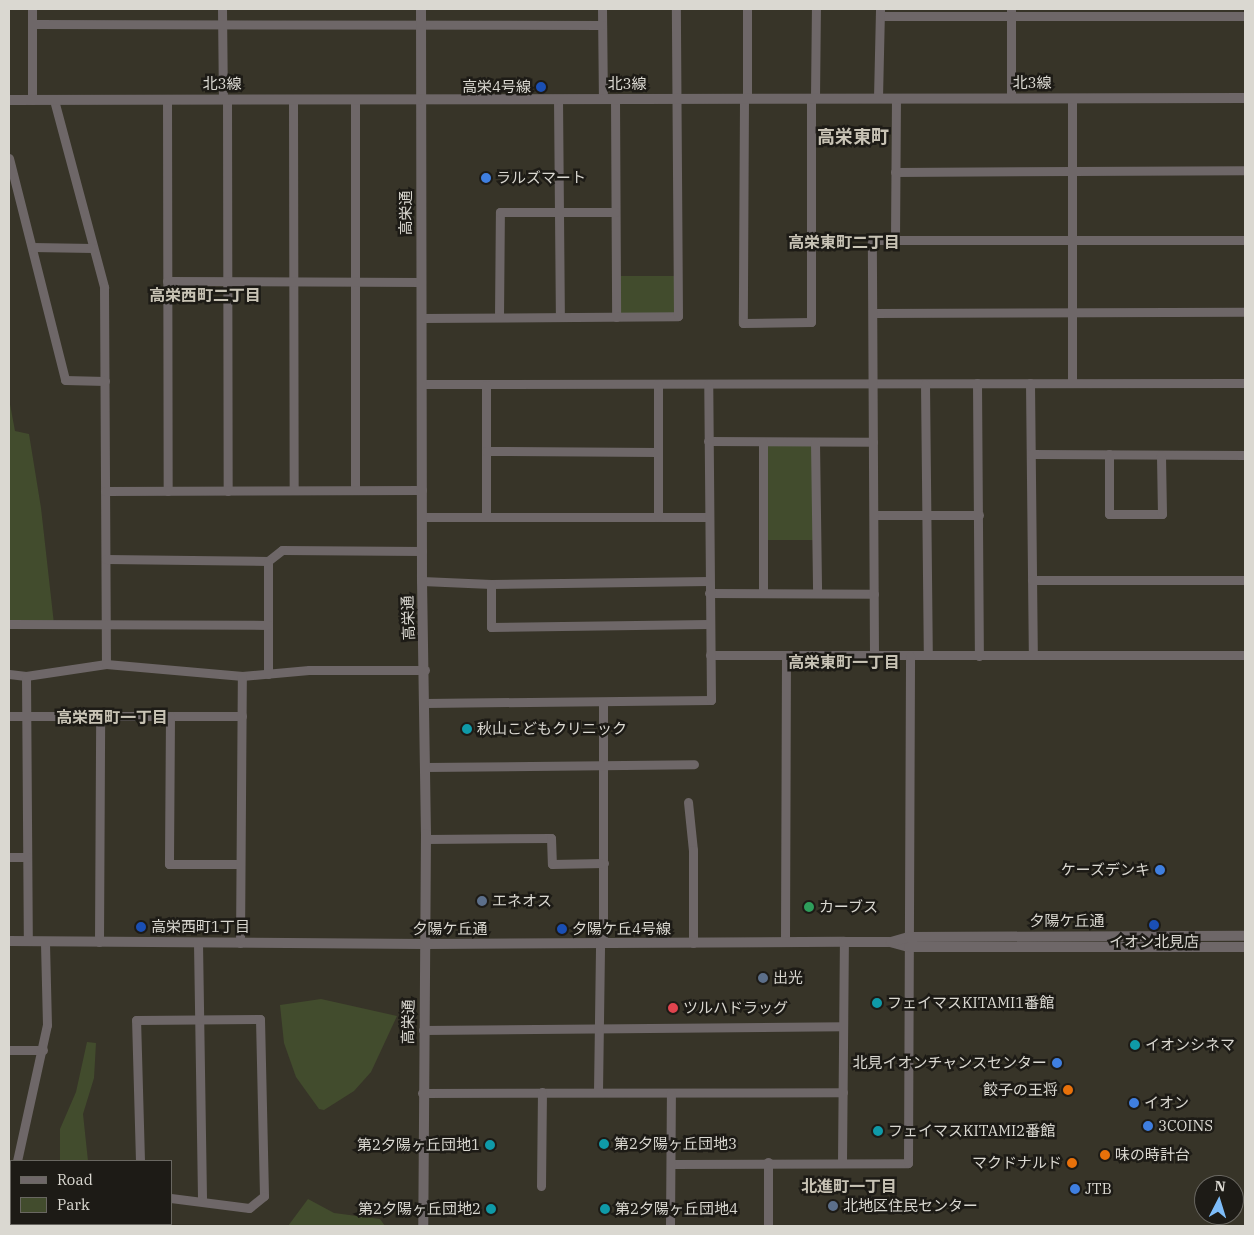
<!DOCTYPE html>
<html>
<head>
<meta charset="utf-8">
<style>
	body { margin:0 }
	#map { position:relative; width:1254px; height:1235px; overflow:hidden; background:#373428; font-family:"IBM Plex Serif","Noto Sans JP",serif }
	div>[style] { position:absolute }
	[style*='--x'] { left:calc(var(--x)*1px); top:calc(var(--y)*1px); width:calc(var(--w)*1px); rotate:calc(var(--a)*1deg) }
	.green>* { inset:0; background:#424c2d; transform-origin:0 0 }
	.minor>* { height:9px; margin:-4.5px; padding:0 4.5px; transform-origin:4.5px; border-radius:4.5px; background:#6e6768 }
	.tertiary>* { height:10px; margin:-5px; padding:0 5px; transform-origin:5px; border-radius:5px; background:#6e6768 }
	.dots>* { width:14px; height:14px; translate:-50% -50%; box-sizing:border-box; border:2px solid #1d1b16; border-radius:50% }
	span { translate:-50% -50%; white-space:nowrap; text-align:center; line-height:1.15; -webkit-text-stroke:5px #1d1b16; paint-order:stroke }
	.street-label { font-size:15px; color:#dad8d1 }
	.poi-label { font-size:15px; color:#dad8d1 }
	.right { translate:-100% -50%; text-align:right }
	.left { translate:0 -50%; text-align:left }
	.neighbourhood-label { font-size:16px; color:#c8c3b5; font-weight:700 }
	.quarter-label { font-size:18px; color:#c8c3b5; font-weight:700 }
	.frame { position:absolute; inset:0; border:10px solid #dad8d1; pointer-events:none }
	.legend { position:absolute; left:10px; top:1160px; width:162px; height:65px; box-sizing:border-box; background:#1d1b16; border:1px solid #696761; margin:0; padding:6px 9px; list-style:none; font-size:15px; color:#dad8d1 }
	.legend li { display:flex; align-items:center; gap:10px; height:25px }
	.legend b { width:25px; border:1px solid #696761 }
	.north { position:absolute; left:1194px; top:1175px; width:50px; height:50px; box-sizing:border-box; background:#1d1b16; border:1px solid #696761; border-radius:50%; rotate:5deg; font-size:14px; font-weight:700; line-height:20px; text-align:center; color:#dad8d1 }
	.north::after { content:''; display:block; margin:auto; width:18px; height:22px; background:#7ebdf9; clip-path:polygon(50% 0,100% 100%,50% 72%,0 100%) }
</style>
</head>
<body>
<div id="map">
	<div class="green">
		<i style="left:616px;top:276px;width:62px;height:41px"></i>
		<i style="clip-path:polygon(9px 399px,15px 431px,29px 434px,41px 508px,54px 624px,9px 624px)"></i>
		<i style="left:763px;top:442px;width:52px;height:98px"></i>
		<i style="clip-path:polygon(321px 999px,397px 1016px,371px 1072px,354px 1091px,324px 1110px,319px 1109px,296px 1077px,284px 1043px,280px 1005px)"></i>
		<i style="clip-path:polygon(87px 1042px,96px 1043px,94px 1078px,83px 1114px,88px 1161px,60px 1161px,60px 1129px,76px 1092px)"></i>
		<i style="clip-path:polygon(308px 1199px,334px 1213px,380px 1219px,385px 1226px,288px 1226px)"></i>
	</div>
	<div class="minor">
		<i style="--x:222;--y:9;--w:90;--a:89.4"></i>
		<i style="--x:602;--y:9;--w:90;--a:89.4"></i>
		<i style="--x:747;--y:9;--w:89;--a:90"></i>
		<i style="--x:1011;--y:9;--w:89;--a:90"></i>
		<i style="--x:880;--y:16;--w:365;--a:0"></i>
		<i style="--x:33;--y:24;--w:569;--a:0.1"></i>
		<i style="--x:815;--y:98;--w:89;--a:-89.4"></i>
		<i style="--x:878;--y:98;--w:89;--a:-88.7"></i>
		<i style="--x:167;--y:99;--w:392;--a:89.9"></i>
		<i style="--x:227;--y:99;--w:392;--a:89.9"></i>
		<i style="--x:355;--y:99;--w:391;--a:90"></i>
		<i style="--x:558;--y:99;--w:218;--a:89.5"></i>
		<i style="--x:615;--y:99;--w:218;--a:89.7"></i>
		<i style="--x:744;--y:99;--w:224;--a:90.3"></i>
		<i style="--x:743;--y:323;--w:68;--a:-0.8"></i>
		<i style="--x:811;--y:322;--w:224;--a:-90"></i>
		<i style="--x:32;--y:100;--w:91;--a:-90"></i>
		<i style="--x:54;--y:100;--w:194;--a:75"></i>
		<i style="--x:104;--y:287;--w:377;--a:89.7"></i>
		<i style="--x:293;--y:100;--w:390;--a:89.9"></i>
		<i style="--x:9;--y:158;--w:229;--a:75.8"></i>
		<i style="--x:65;--y:380;--w:40;--a:1.4"></i>
		<i style="--x:895;--y:172;--w:350;--a:-0.3"></i>
		<i style="--x:895;--y:240;--w:142;--a:-89.6"></i>
		<i style="--x:32;--y:247;--w:61;--a:0.9"></i>
		<i style="--x:167;--y:281;--w:254;--a:0.2"></i>
		<i style="--x:873;--y:313;--w:372;--a:-0.2"></i>
		<i style="--x:499;--y:317;--w:105;--a:-89.5"></i>
		<i style="--x:500;--y:212;--w:115;--a:0"></i>
		<i style="--x:421;--y:318;--w:257;--a:-0.4"></i>
		<i style="--x:678;--y:316;--w:307;--a:-90.4"></i>
		<i style="--x:977;--y:383;--w:273;--a:89.6"></i>
		<i style="--x:1030;--y:383;--w:272;--a:89.4"></i>
		<i style="--x:1072;--y:383;--w:285;--a:-90"></i>
		<i style="--x:421;--y:384;--w:824;--a:-0.07"></i>
		<i style="--x:925;--y:384;--w:271;--a:89.4"></i>
		<i style="--x:486;--y:385;--w:132;--a:90"></i>
		<i style="--x:708;--y:441;--w:165;--a:0.3"></i>
		<i style="--x:763;--y:442;--w:151;--a:90"></i>
		<i style="--x:815;--y:442;--w:151;--a:89.2"></i>
		<i style="--x:486;--y:451;--w:172;--a:0.3"></i>
		<i style="--x:1031;--y:454;--w:214;--a:0.3"></i>
		<i style="--x:1109;--y:454;--w:60;--a:90"></i>
		<i style="--x:1109;--y:514;--w:53;--a:0"></i>
		<i style="--x:1162;--y:514;--w:59;--a:-91"></i>
		<i style="--x:105;--y:491;--w:317;--a:-0.2"></i>
		<i style="--x:874;--y:515;--w:105;--a:0"></i>
		<i style="--x:422;--y:517;--w:286;--a:0"></i>
		<i style="--x:658;--y:517;--w:133;--a:-90"></i>
		<i style="--x:106;--y:559;--w:162;--a:0.7"></i>
		<i style="--x:268;--y:561;--w:18;--a:-38"></i>
		<i style="--x:282;--y:550;--w:140;--a:0.4"></i>
		<i style="--x:268;--y:561;--w:113;--a:90"></i>
		<i style="--x:1032;--y:580;--w:213;--a:0"></i>
		<i style="--x:422;--y:581;--w:69;--a:2.5"></i>
		<i style="--x:491;--y:584;--w:218;--a:-0.8"></i>
		<i style="--x:491;--y:584;--w:43;--a:90"></i>
		<i style="--x:491;--y:627;--w:218;--a:-0.8"></i>
		<i style="--x:709;--y:593;--w:165;--a:0.3"></i>
		<i style="--x:9;--y:624;--w:259;--a:0.2"></i>
		<i style="--x:710;--y:655;--w:535;--a:0"></i>
		<i style="--x:874;--y:655;--w:415;--a:-90.3"></i>
		<i style="--x:872;--y:240;--w:373;--a:0"></i>
		<i style="--x:9;--y:674;--w:17;--a:7"></i>
		<i style="--x:26;--y:676;--w:81;--a:-8.5"></i>
		<i style="--x:106;--y:664;--w:137;--a:5"></i>
		<i style="--x:242;--y:676;--w:67;--a:-5.1"></i>
		<i style="--x:309;--y:670;--w:116;--a:0"></i>
		<i style="--x:26;--y:676;--w:265;--a:89.6"></i>
		<i style="--x:425;--y:703;--w:286;--a:-0.6"></i>
		<i style="--x:711;--y:700;--w:316;--a:-90.5"></i>
		<i style="--x:603;--y:703;--w:240;--a:90"></i>
		<i style="--x:9;--y:716;--w:233;--a:0"></i>
		<i style="--x:170;--y:716;--w:148;--a:90.4"></i>
		<i style="--x:169;--y:864;--w:71;--a:0"></i>
		<i style="--x:426;--y:767;--w:268;--a:-0.6"></i>
		<i style="--x:688;--y:802;--w:48;--a:84.1"></i>
		<i style="--x:693;--y:850;--w:93;--a:90"></i>
		<i style="--x:426;--y:839;--w:125;--a:-0.5"></i>
		<i style="--x:551;--y:838;--w:26;--a:88"></i>
		<i style="--x:552;--y:864;--w:52;--a:-1.1"></i>
		<i style="--x:9;--y:857;--w:18;--a:0"></i>
		<i style="--x:99;--y:942;--w:226;--a:-89.7"></i>
		<i style="--x:785;--y:942;--w:287;--a:-89.8"></i>
		<i style="--x:198;--y:943;--w:258;--a:89.1"></i>
		<i style="--x:240;--y:943;--w:267;--a:-89.6"></i>
		<i style="--x:423;--y:1030;--w:420;--a:-0.5"></i>
		<i style="--x:9;--y:1050;--w:34;--a:0"></i>
		<i style="--x:598;--y:1092;--w:149;--a:-89.2"></i>
		<i style="--x:422;--y:1093;--w:421;--a:-0.1"></i>
		<i style="--x:17;--y:1161;--w:139;--a:-77.6"></i>
		<i style="--x:47;--y:1025;--w:84;--a:-91.4"></i>
		<i style="--x:140;--y:1161;--w:141;--a:-91.6"></i>
		<i style="--x:136;--y:1020;--w:124;--a:-0.5"></i>
		<i style="--x:260;--y:1019;--w:177;--a:88.7"></i>
		<i style="--x:264;--y:1196;--w:19;--a:141"></i>
		<i style="--x:249;--y:1208;--w:79;--a:-172.7"></i>
		<i style="--x:768;--y:1162;--w:64;--a:90"></i>
		<i style="--x:842;--y:1162;--w:220;--a:-89.5"></i>
		<i style="--x:671;--y:1164;--w:237;--a:-0.2"></i>
		<i style="--x:908;--y:1163;--w:507;--a:-89.77"></i>
		<i style="--x:541;--y:1186;--w:94;--a:-89.4"></i>
		<i style="--x:9;--y:1197;--w:11;--a:-80"></i>
		<i style="--x:9;--y:1203;--w:2;--a:27"></i>
		<i style="--x:123;--y:1224;--w:6;--a:18"></i>
		<i style="--x:670;--y:1226;--w:133;--a:-89.6"></i>
	</div>
	<div class="tertiary">
		<i style="--x:421;--y:9;--w:572;--a:89.9"></i>
		<i style="--x:422;--y:581;--w:253;--a:89.1"></i>
		<i style="--x:426;--y:834;--w:392;--a:90.4"></i>
		<i style="--x:9;--y:100;--w:1236;--a:-0.09"></i>
		<i style="--x:9;--y:941;--w:416;--a:0.4"></i>
		<i style="--x:425;--y:944;--w:419;--a:-0.3"></i>
		<i style="--x:844;--y:942;--w:46;--a:0"></i>
		<i style="--x:890;--y:942;--w:20;--a:15"></i>
		<i style="--x:909;--y:947;--w:336;--a:0"></i>
		<i style="--x:891;--y:942;--w:19;--a:-16"></i>
		<i style="--x:909;--y:937;--w:336;--a:-0.2"></i>
	</div>
	<div class="dots">
		<i style="left:541px;top:87px;background:#1a4fb4"></i>
		<i style="left:486px;top:178px;background:#3f7fe0"></i>
		<i style="left:467px;top:729px;background:#0f9aa8"></i>
		<i style="left:1160px;top:870px;background:#3f7fe0"></i>
		<i style="left:482px;top:901px;background:#5c6f8a"></i>
		<i style="left:809px;top:907px;background:#2e9e5b"></i>
		<i style="left:1154px;top:925px;background:#1a4fb4"></i>
		<i style="left:141px;top:927px;background:#1a4fb4"></i>
		<i style="left:562px;top:929px;background:#1a4fb4"></i>
		<i style="left:763px;top:978px;background:#5c6f8a"></i>
		<i style="left:877px;top:1003px;background:#0f9aa8"></i>
		<i style="left:673px;top:1008px;background:#e0444e"></i>
		<i style="left:1135px;top:1045px;background:#0f9aa8"></i>
		<i style="left:1057px;top:1063px;background:#3f7fe0"></i>
		<i style="left:1068px;top:1090px;background:#e8710a"></i>
		<i style="left:1134px;top:1103px;background:#3f7fe0"></i>
		<i style="left:1148px;top:1126px;background:#3f7fe0"></i>
		<i style="left:878px;top:1131px;background:#0f9aa8"></i>
		<i style="left:604px;top:1144px;background:#0f9aa8"></i>
		<i style="left:490px;top:1145px;background:#0f9aa8"></i>
		<i style="left:1105px;top:1155px;background:#e8710a"></i>
		<i style="left:1072px;top:1163px;background:#e8710a"></i>
		<i style="left:1075px;top:1189px;background:#3f7fe0"></i>
		<i style="left:833px;top:1206px;background:#5c6f8a"></i>
		<i style="left:491px;top:1209px;background:#0f9aa8"></i>
		<i style="left:605px;top:1209px;background:#0f9aa8"></i>
	</div>
	<div class="street-label">
		<span style="left:1032px;top:83px">北3線</span>
		<span style="left:222px;top:84px">北3線</span>
		<span style="left:627px;top:84px">北3線</span>
		<span style="left:406px;top:213px;rotate:-90deg">高栄通</span>
		<span style="left:408px;top:618px;rotate:-92deg">高栄通</span>
		<span style="left:1067px;top:921px">夕陽ケ丘通</span>
		<span style="left:450px;top:929px">夕陽ケ丘通</span>
		<span style="left:408px;top:1022px;rotate:-89deg">高栄通</span>
	</div>
	<div class="poi-label">
		<span class="right" style="left:531px;top:87px">高栄4号線</span>
		<span class="left" style="left:496px;top:178px">ラルズマート</span>
		<span class="left" style="left:477px;top:729px">秋山こどもクリニック</span>
		<span class="right" style="left:1150px;top:870px">ケーズデンキ</span>
		<span class="left" style="left:492px;top:901px">エネオス</span>
		<span class="left" style="left:819px;top:907px">カーブス</span>
		<span class="left" style="left:151px;top:927px">高栄西町1丁目</span>
		<span class="left" style="left:572px;top:929px">夕陽ケ丘4号線</span>
		<span style="left:1154px;top:942px">イオン北見店</span>
		<span class="left" style="left:773px;top:978px">出光</span>
		<span class="left" style="left:887px;top:1003px">フェイマスKITAMI1番館</span>
		<span class="left" style="left:683px;top:1008px">ツルハドラッグ</span>
		<span class="left" style="left:1145px;top:1045px">イオンシネマ</span>
		<span class="right" style="left:1047px;top:1063px">北見イオンチャンスセンター</span>
		<span class="right" style="left:1058px;top:1090px">餃子の王将</span>
		<span class="left" style="left:1144px;top:1103px">イオン</span>
		<span class="left" style="left:1158px;top:1126px">3COINS</span>
		<span class="left" style="left:888px;top:1131px">フェイマスKITAMI2番館</span>
		<span class="left" style="left:614px;top:1144px">第2夕陽ヶ丘団地3</span>
		<span class="right" style="left:480px;top:1145px">第2夕陽ヶ丘団地1</span>
		<span class="left" style="left:1115px;top:1155px">味の時計台</span>
		<span class="right" style="left:1062px;top:1163px">マクドナルド</span>
		<span class="left" style="left:1085px;top:1189px">JTB</span>
		<span class="left" style="left:843px;top:1206px">北地区住民センター</span>
		<span class="right" style="left:481px;top:1209px">第2夕陽ヶ丘団地2</span>
		<span class="left" style="left:615px;top:1209px">第2夕陽ヶ丘団地4</span>
	</div>
	<div class="neighbourhood-label">
		<span style="left:844px;top:242px">高栄東町二丁目</span>
		<span style="left:205px;top:295px">高栄西町二丁目</span>
		<span style="left:844px;top:662px">高栄東町一丁目</span>
		<span style="left:112px;top:717px">高栄西町一丁目</span>
		<span style="left:849px;top:1186px">北進町一丁目</span>
	</div>
	<div class="quarter-label">
		<span style="left:853px;top:137px">高栄東町</span>
	</div>
	<div class="frame"></div>
	<ul class="legend">
	<li><b style="height:6px;background:#6e6768"></b>Road</li>
	<li><b style="height:14px;background:#424c2d"></b>Park</li>
	</ul>
	<div class="north">N</div>
</div>
</body>
</html>
